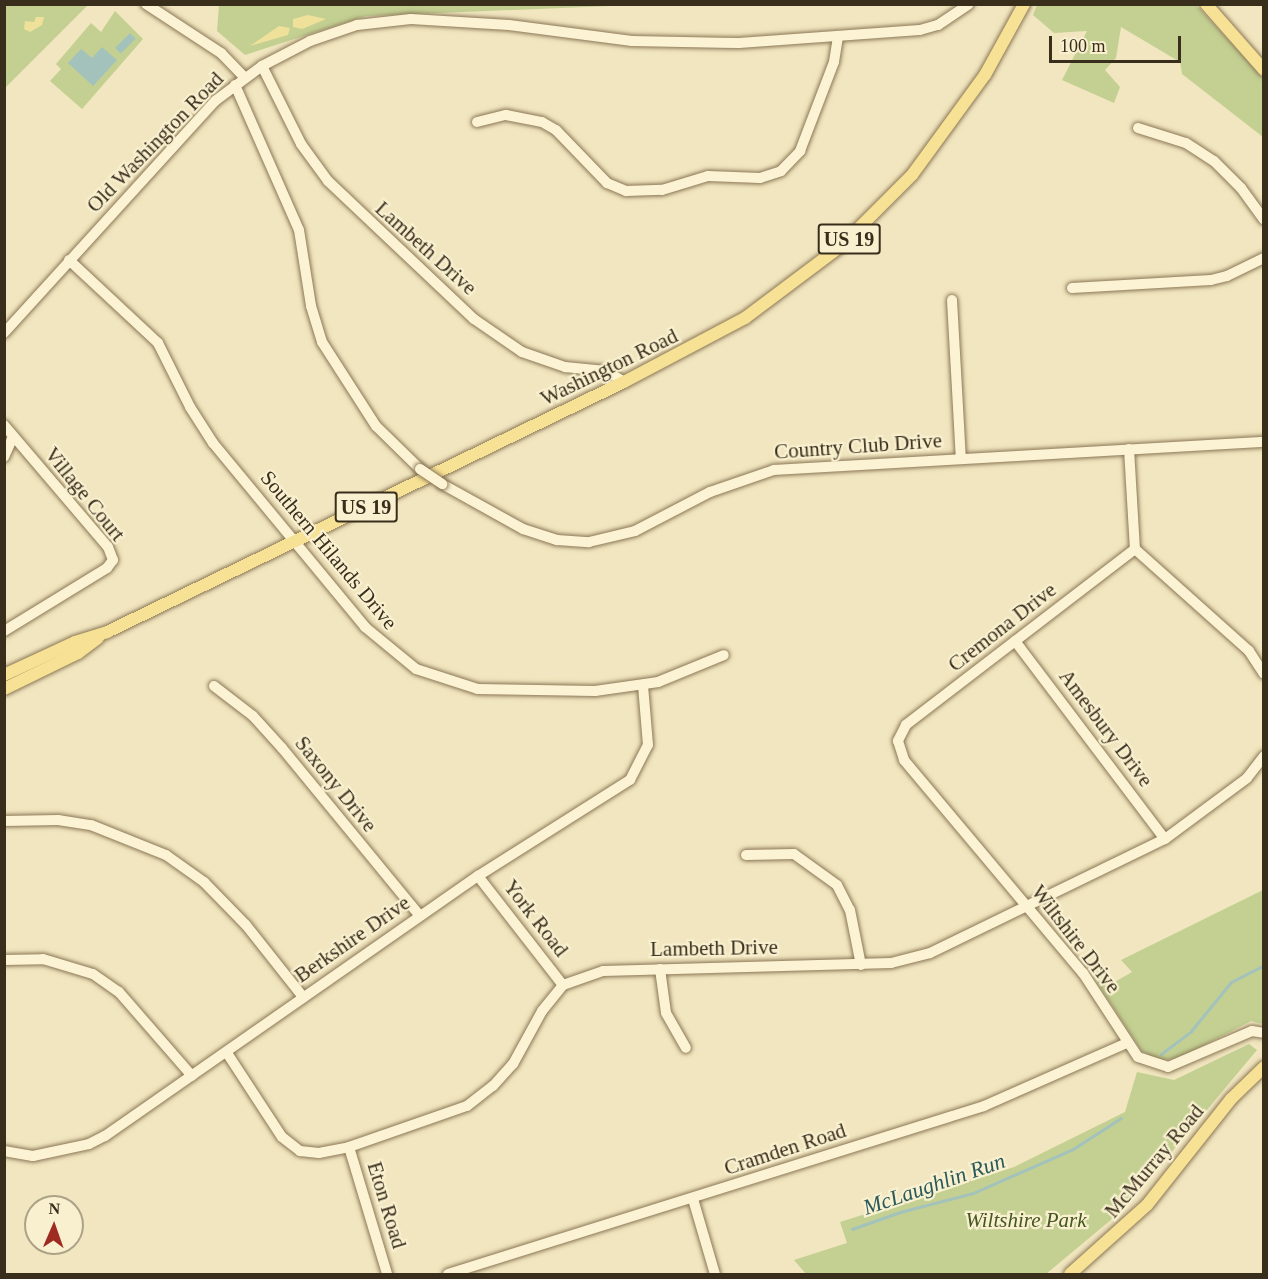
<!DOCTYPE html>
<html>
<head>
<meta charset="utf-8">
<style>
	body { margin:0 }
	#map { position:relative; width:1268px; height:1279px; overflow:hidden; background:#f1e6bf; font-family:Georgia,serif }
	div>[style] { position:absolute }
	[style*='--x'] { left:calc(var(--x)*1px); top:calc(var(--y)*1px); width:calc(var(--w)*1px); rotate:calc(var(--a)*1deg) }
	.green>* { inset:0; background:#c3d092 }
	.sand>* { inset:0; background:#efe09a }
	.water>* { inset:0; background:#a3c2bc; transform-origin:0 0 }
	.stream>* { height:3px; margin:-1.5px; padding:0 1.5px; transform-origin:1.5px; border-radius:1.5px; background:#a3c2bc }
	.roads { filter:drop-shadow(0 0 2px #8b7756) drop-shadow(0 0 2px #8b7756) }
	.minor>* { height:10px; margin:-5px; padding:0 5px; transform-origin:5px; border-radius:5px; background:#fbf3d3 }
	.major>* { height:12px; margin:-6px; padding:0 6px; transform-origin:6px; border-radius:6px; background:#f7e194 }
	.bridges { filter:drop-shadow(0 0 2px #8b7756) drop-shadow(0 0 2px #8b7756) }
	.minor-bridge>* { height:10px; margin:-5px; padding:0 5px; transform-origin:5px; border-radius:5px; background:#fbf3d3 }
	span { translate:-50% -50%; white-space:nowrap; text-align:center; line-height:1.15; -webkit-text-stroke:4.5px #f8f0cf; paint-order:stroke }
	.shield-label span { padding:2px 4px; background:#f8f0cf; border:2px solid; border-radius:4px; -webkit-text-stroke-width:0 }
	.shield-label { font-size:20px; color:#392d1c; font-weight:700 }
	.street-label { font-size:21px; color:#392d1c }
	.park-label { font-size:21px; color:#455721; font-style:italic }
	.water-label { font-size:22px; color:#2a595a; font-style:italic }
	.frame { position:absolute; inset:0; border:6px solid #392d1c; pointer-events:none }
	.north { position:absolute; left:24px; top:1195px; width:60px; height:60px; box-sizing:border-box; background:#f8f0cf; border:2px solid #aca287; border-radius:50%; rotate:2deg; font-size:16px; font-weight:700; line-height:24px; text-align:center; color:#392d1c }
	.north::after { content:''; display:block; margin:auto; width:21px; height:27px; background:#9e2c22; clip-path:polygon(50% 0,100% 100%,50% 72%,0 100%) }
	.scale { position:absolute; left:1049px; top:36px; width:132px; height:27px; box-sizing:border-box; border:3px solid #392d1c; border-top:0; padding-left:8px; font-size:18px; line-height:21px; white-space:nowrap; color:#392d1c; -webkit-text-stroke:4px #f8f0cf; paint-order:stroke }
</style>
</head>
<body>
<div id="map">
	<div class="green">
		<i style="clip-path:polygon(5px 5px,88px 5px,5px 88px)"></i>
		<i style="clip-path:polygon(219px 5px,633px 5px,366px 16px,245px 55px,217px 31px)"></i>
		<i style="clip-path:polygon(1037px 5px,1196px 5px,1263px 77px,1263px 137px,1182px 74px,1180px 62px,1121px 27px,1116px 58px,1105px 70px,1120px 87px,1114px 103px,1062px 80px,1087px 31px,1054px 33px,1033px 15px)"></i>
		<i style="clip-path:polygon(115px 11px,143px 39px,82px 109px,50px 81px,61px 69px,56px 64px,91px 23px,101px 32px)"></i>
		<i style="clip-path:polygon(1263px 890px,1263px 1024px,1251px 1021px,1177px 1059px,1157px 1060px,1141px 1050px,1089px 970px,1100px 966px,1113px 983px,1132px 972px,1121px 960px)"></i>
		<i style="clip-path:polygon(1249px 1044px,1257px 1050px,1124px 1209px,1046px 1274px,806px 1274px,794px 1260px,847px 1243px,840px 1222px,1014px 1167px,1125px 1112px,1137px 1072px,1174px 1080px)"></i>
	</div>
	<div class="sand">
		<i style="clip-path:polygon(308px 15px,326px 19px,302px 29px,293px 27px,293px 19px)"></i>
		<i style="clip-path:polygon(36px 17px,44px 17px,42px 25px,30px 32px,24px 29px,25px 21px,34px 22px)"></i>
		<i style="clip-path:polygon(279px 26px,290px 28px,288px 35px,250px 46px)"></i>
	</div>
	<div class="water">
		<i style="left:130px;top:33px;width:8px;height:21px;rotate:45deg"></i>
		<i style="clip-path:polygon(102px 47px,117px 60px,93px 86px,68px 63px,81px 49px,92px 58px)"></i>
	</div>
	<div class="stream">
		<i style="--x:1161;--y:1054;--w:38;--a:-37"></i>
		<i style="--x:1191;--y:1031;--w:63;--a:-50.8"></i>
		<i style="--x:1231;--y:982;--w:37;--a:-27"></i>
		<i style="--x:852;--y:1229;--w:51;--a:-19.5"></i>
		<i style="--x:900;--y:1212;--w:75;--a:-14.6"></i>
		<i style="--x:973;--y:1193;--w:109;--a:-23.7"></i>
		<i style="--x:1073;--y:1149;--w:57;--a:-32.9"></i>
	</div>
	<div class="roads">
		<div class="minor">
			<i style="--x:146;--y:4;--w:90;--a:33.2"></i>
			<i style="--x:221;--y:53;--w:35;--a:46"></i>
			<i style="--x:262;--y:66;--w:87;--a:63.4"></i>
			<i style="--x:301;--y:144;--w:46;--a:53.9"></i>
			<i style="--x:328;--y:181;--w:201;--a:43.4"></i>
			<i style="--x:474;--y:319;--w:58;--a:34.5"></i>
			<i style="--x:522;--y:352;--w:46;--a:19.2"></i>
			<i style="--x:565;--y:367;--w:41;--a:5.6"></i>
			<i style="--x:606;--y:371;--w:21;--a:31"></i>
			<i style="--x:235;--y:85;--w:158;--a:66.2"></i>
			<i style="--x:299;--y:230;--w:77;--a:81"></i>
			<i style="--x:311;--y:306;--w:38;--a:73"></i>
			<i style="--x:322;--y:342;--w:100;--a:57.3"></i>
			<i style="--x:376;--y:426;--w:62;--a:44.3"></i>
			<i style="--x:477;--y:122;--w:30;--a:-14"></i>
			<i style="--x:506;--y:115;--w:37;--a:11"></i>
			<i style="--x:542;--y:122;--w:16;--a:30"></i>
			<i style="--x:556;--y:130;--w:74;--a:46.1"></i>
			<i style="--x:607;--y:183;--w:21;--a:23"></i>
			<i style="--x:626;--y:191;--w:36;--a:-2"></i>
			<i style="--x:662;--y:190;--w:48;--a:-16.9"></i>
			<i style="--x:708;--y:176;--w:52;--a:2.2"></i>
			<i style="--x:760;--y:178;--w:22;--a:-18"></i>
			<i style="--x:781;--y:171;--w:28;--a:-46"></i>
			<i style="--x:800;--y:151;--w:95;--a:-69.1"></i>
			<i style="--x:834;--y:62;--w:25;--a:-81"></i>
			<i style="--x:1138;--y:128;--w:50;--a:17.4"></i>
			<i style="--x:1186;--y:143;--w:33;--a:33"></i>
			<i style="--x:1214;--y:161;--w:38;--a:45"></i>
			<i style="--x:1241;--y:188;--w:39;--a:54"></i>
			<i style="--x:69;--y:260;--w:122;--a:43"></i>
			<i style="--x:158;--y:343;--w:72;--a:63.4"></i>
			<i style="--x:190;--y:407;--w:43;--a:57.4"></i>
			<i style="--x:213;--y:443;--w:239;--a:50.4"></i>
			<i style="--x:365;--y:627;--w:66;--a:39.5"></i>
			<i style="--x:416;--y:669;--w:65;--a:17.9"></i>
			<i style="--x:478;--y:689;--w:117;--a:1"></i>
			<i style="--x:595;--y:691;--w:64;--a:-8.1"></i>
			<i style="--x:658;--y:682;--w:71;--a:-22.2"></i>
			<i style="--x:1072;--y:288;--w:139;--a:-3.3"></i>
			<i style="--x:1211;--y:280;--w:16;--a:-14"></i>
			<i style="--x:1227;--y:276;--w:41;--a:-25.9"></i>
			<i style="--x:952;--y:300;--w:159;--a:86.8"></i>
			<i style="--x:4;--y:333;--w:314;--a:-47.7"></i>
			<i style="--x:215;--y:101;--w:59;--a:-36.7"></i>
			<i style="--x:262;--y:66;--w:54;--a:-27.5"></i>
			<i style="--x:310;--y:41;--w:50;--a:-18.8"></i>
			<i style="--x:357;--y:25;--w:54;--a:-6.3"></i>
			<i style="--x:411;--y:19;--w:98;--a:3.5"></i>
			<i style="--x:509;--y:25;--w:124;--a:7.4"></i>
			<i style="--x:632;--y:41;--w:107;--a:1.1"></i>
			<i style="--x:739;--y:43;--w:181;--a:-4.1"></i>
			<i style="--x:920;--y:30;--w:19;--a:-16"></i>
			<i style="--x:938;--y:25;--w:37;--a:-34"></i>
			<i style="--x:4;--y:425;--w:160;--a:49.6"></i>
			<i style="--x:108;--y:547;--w:14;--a:69"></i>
			<i style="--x:113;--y:560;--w:10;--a:127"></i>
			<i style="--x:107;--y:568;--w:121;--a:148.5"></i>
			<i style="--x:1129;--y:449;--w:100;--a:86.6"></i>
			<i style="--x:1135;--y:549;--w:153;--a:41.8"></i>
			<i style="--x:1249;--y:651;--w:27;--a:57"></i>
			<i style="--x:4;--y:457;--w:22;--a:-66"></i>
			<i style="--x:442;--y:484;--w:93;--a:29.1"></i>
			<i style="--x:523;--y:529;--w:36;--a:18"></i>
			<i style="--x:557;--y:540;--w:32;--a:4"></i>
			<i style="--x:589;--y:542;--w:47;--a:-13.4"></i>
			<i style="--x:635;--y:531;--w:85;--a:-27.5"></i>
			<i style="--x:710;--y:492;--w:68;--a:-19"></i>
			<i style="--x:774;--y:470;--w:491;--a:-3.3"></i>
			<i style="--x:1135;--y:549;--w:289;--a:142.5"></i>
			<i style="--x:906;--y:725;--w:18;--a:117"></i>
			<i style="--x:898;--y:741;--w:20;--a:72"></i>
			<i style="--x:904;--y:760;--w:278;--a:50"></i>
			<i style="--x:1083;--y:973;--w:100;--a:56.8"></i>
			<i style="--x:1138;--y:1057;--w:32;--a:18"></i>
			<i style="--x:1168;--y:1067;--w:91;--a:-23.2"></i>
			<i style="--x:1252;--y:1031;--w:12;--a:9"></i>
			<i style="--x:1015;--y:641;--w:248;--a:52.9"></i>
			<i style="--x:214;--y:686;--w:49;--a:37.6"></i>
			<i style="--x:253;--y:716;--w:43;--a:47.8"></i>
			<i style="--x:282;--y:748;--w:217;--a:50.6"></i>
			<i style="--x:4;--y:821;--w:54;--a:-1.1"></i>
			<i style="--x:58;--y:820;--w:33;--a:9"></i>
			<i style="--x:91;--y:825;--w:81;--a:21.8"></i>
			<i style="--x:166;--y:855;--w:47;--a:35.4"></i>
			<i style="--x:204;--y:882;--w:60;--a:45.7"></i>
			<i style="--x:246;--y:925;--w:92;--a:51.6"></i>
			<i style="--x:746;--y:855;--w:48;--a:-1.2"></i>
			<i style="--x:794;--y:854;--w:53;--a:35.8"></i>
			<i style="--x:837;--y:885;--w:28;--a:63"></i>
			<i style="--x:850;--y:910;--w:56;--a:78.7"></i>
			<i style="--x:478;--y:876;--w:138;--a:52.1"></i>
			<i style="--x:4;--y:960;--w:39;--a:-1"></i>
			<i style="--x:43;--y:959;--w:52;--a:16.7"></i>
			<i style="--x:93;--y:974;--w:32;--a:35"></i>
			<i style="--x:119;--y:992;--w:111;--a:49"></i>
			<i style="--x:660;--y:969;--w:44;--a:82.2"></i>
			<i style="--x:666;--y:1013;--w:40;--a:60.3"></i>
			<i style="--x:227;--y:1053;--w:100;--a:56.8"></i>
			<i style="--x:282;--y:1137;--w:23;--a:38"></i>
			<i style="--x:300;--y:1151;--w:19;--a:6"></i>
			<i style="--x:319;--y:1153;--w:31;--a:-11"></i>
			<i style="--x:349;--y:1147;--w:125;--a:-19.2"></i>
			<i style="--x:467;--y:1106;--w:33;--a:-38"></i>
			<i style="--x:493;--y:1086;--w:30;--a:-48"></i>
			<i style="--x:513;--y:1064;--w:60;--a:-61.3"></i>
			<i style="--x:542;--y:1011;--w:33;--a:-51"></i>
			<i style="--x:563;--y:985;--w:42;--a:-19.3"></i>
			<i style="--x:603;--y:971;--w:288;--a:-1.6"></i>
			<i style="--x:891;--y:963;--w:40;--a:-14.4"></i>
			<i style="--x:930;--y:953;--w:261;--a:-25.9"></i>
			<i style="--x:1165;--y:839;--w:102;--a:-36.6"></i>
			<i style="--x:1247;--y:778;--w:28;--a:-52"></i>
			<i style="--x:349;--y:1147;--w:133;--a:73.3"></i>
			<i style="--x:4;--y:1151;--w:29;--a:10"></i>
			<i style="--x:33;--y:1156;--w:57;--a:-12.1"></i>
			<i style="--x:89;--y:1144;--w:18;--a:-27"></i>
			<i style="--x:105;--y:1136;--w:455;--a:-34.9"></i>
			<i style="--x:478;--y:876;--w:180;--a:-32.3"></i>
			<i style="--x:630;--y:780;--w:39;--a:-63"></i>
			<i style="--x:648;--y:745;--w:60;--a:-94.8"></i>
			<i style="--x:693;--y:1199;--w:78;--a:73.7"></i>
			<i style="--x:448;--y:1274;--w:562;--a:-17.4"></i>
			<i style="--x:984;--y:1106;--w:156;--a:-23.8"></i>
		</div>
		<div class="major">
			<i style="--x:1206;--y:4;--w:88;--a:48.7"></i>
			<i style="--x:4;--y:675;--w:78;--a:-24.9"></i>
			<i style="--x:75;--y:642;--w:34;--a:-17"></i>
			<i style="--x:107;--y:632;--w:574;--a:-25.81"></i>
			<i style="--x:624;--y:382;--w:137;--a:-27.9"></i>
			<i style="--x:745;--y:318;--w:120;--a:-36.9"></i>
			<i style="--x:841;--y:246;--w:100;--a:-45"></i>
			<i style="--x:912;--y:175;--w:124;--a:-53.9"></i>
			<i style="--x:985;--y:75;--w:81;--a:-61.2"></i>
			<i style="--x:4;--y:689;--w:82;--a:-25.9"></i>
			<i style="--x:78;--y:653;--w:25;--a:-37"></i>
			<i style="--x:1070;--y:1274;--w:103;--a:-41.9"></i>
			<i style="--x:1147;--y:1205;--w:135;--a:-51.6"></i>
			<i style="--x:1231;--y:1099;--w:46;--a:-44.1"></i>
		</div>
	</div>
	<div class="bridges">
		<div class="minor-bridge">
			<i style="--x:420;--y:469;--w:27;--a:34"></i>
		</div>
	</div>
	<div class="shield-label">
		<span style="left:849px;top:239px">US 19</span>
		<span style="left:366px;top:507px">US 19</span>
	</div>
	<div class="street-label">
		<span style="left:155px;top:142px;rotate:-46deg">Old Washington Road</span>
		<span style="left:426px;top:248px;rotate:42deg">Lambeth Drive</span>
		<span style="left:609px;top:367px;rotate:-26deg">Washington Road</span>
		<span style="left:858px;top:446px;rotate:-4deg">Country Club Drive</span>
		<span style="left:85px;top:494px;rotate:51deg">Village Court</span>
		<span style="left:329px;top:550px;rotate:50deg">Southern Hilands Drive</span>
		<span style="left:1002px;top:627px;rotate:-38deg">Cremona Drive</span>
		<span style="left:1106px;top:728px;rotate:53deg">Amesbury Drive</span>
		<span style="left:336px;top:784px;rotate:51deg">Saxony Drive</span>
		<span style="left:536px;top:918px;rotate:52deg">York Road</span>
		<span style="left:352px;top:939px;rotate:-35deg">Berkshire Drive</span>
		<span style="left:1076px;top:939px;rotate:52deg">Wiltshire Drive</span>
		<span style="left:714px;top:948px;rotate:-1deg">Lambeth Drive</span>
		<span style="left:785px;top:1149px;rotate:-18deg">Cramden Road</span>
		<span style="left:1154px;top:1161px;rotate:-50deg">McMurray Road</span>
		<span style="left:387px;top:1205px;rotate:73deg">Eton Road</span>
	</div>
	<div class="park-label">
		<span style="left:1026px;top:1220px">Wiltshire Park</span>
	</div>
	<div class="water-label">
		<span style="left:934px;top:1184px;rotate:-19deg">McLaughlin Run</span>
	</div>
	<div class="frame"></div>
	<div class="north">N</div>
	<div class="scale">100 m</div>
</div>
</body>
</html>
